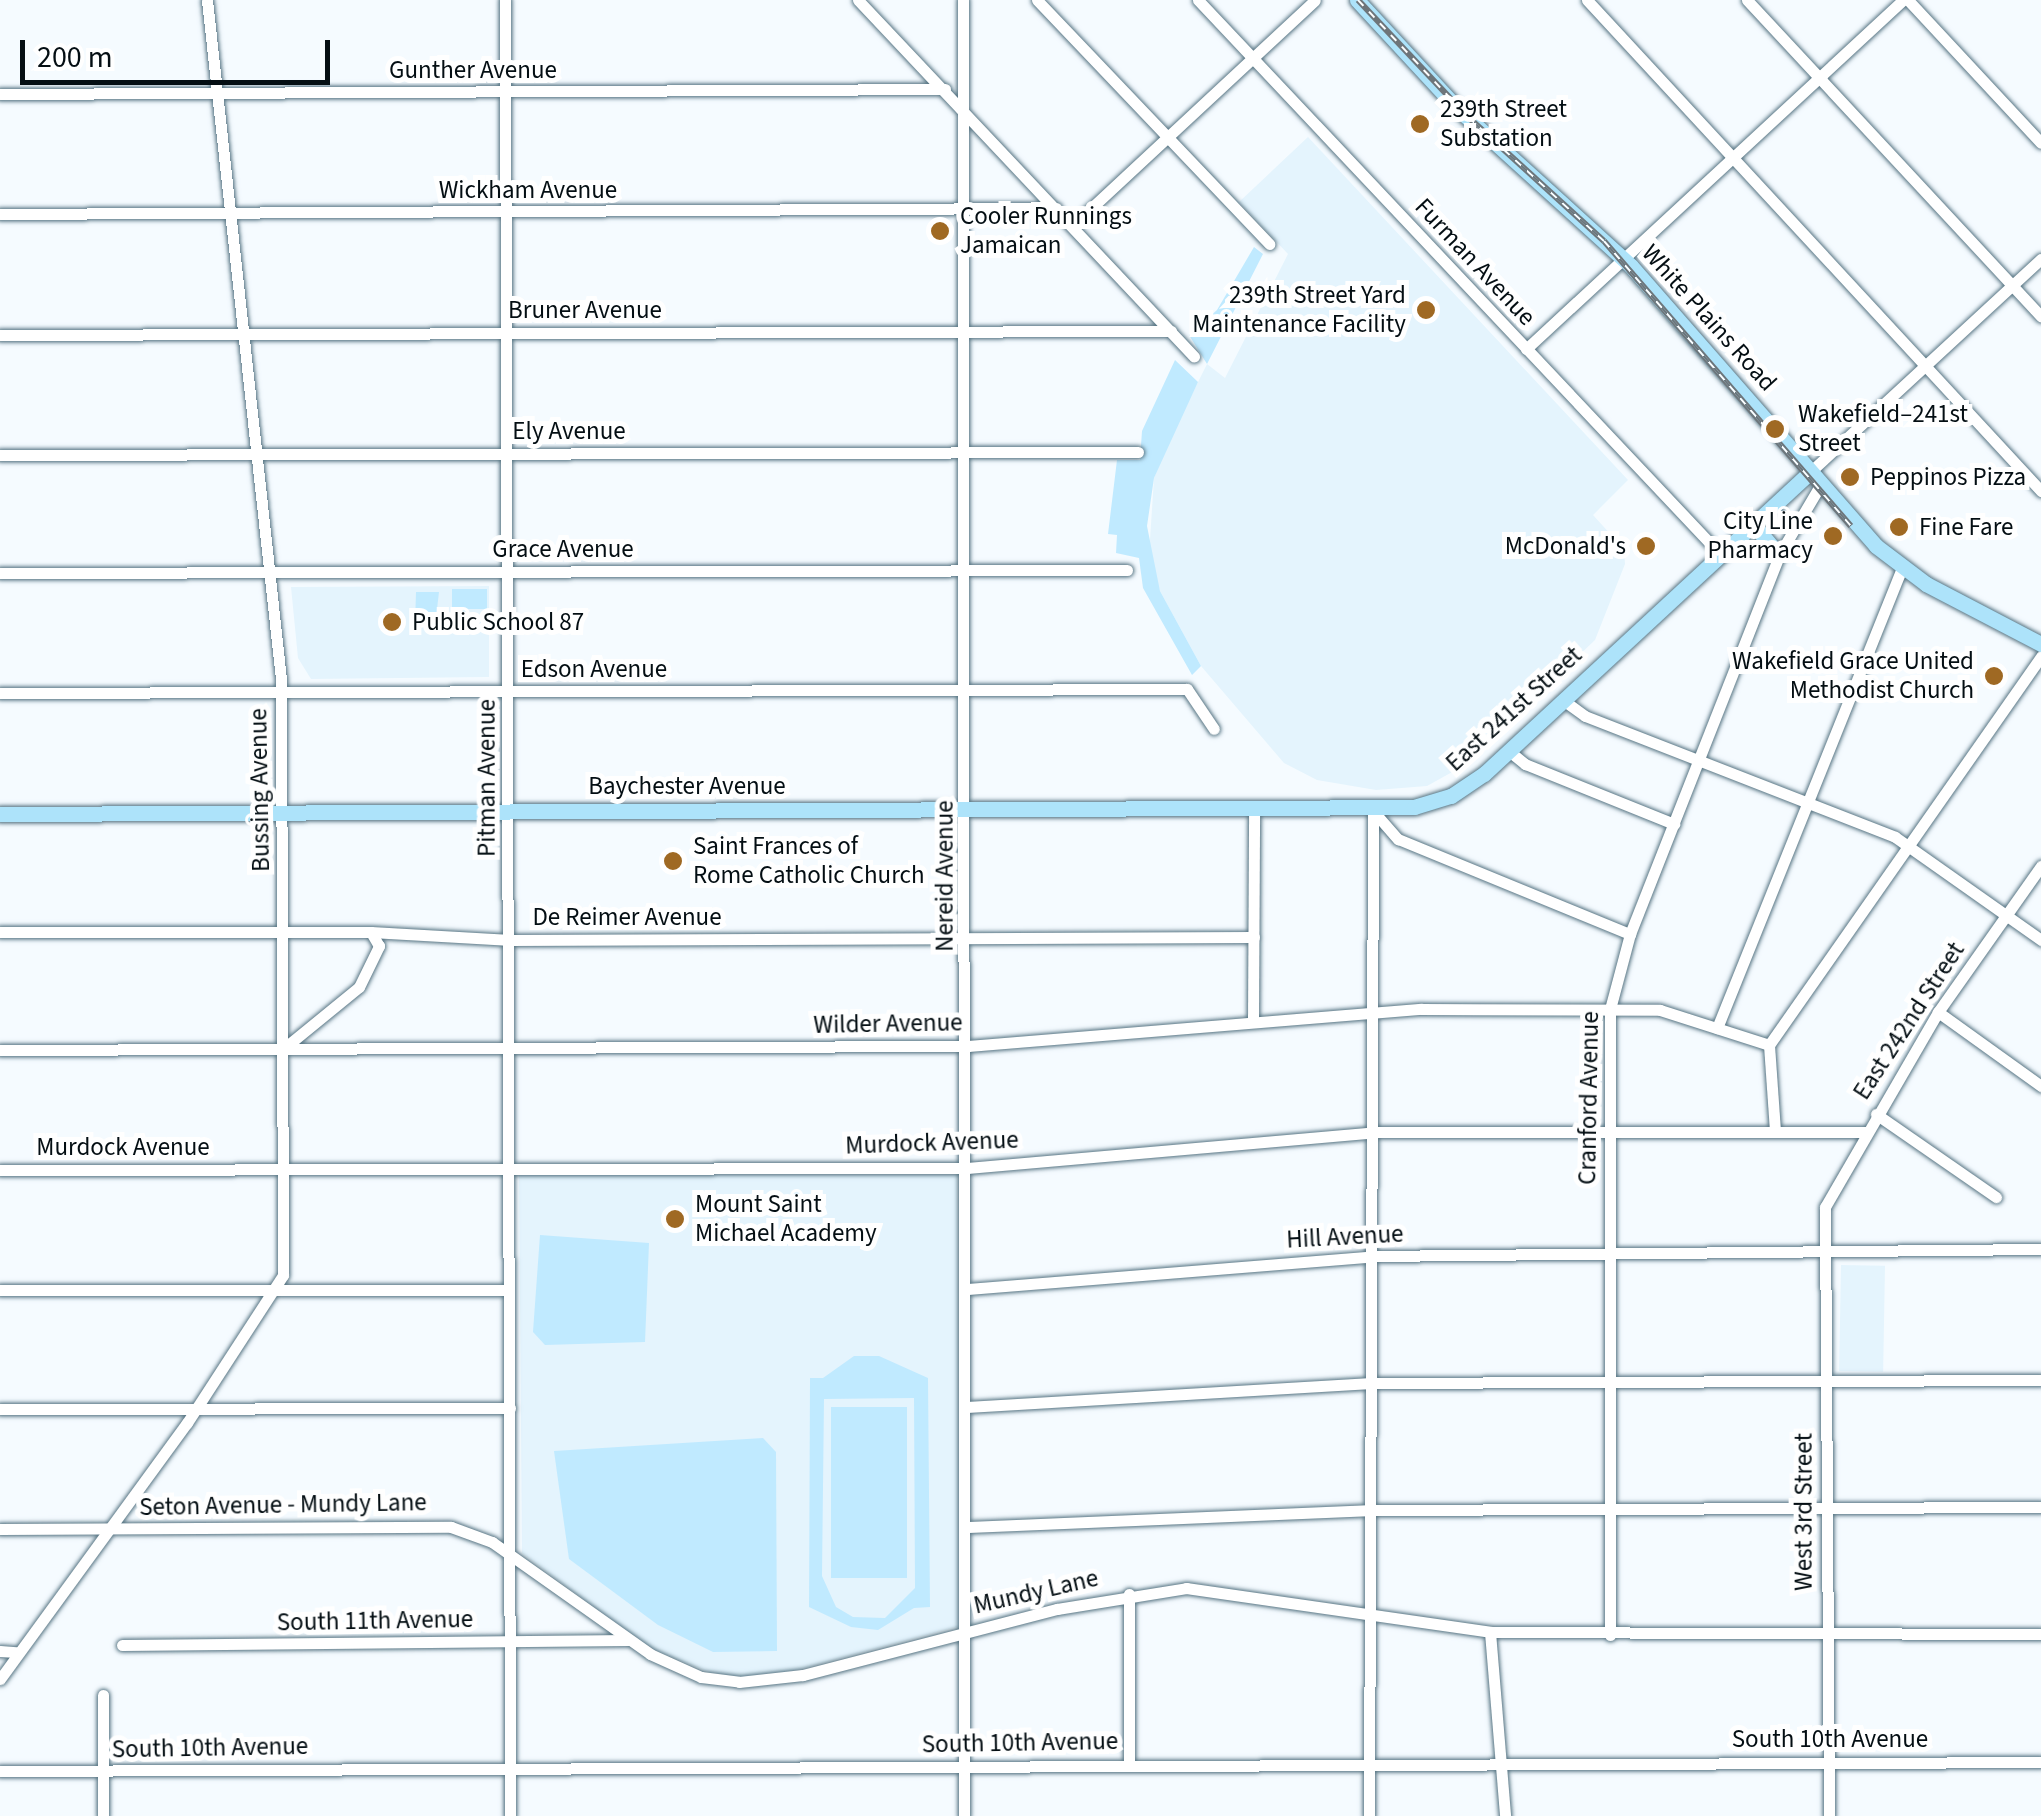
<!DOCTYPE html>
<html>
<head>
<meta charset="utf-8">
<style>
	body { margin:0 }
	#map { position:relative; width:2041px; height:1816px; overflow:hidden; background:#f5fbff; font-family:"Source Sans 3",sans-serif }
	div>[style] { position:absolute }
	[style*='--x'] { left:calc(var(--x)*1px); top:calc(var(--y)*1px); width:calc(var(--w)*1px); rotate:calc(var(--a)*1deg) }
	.built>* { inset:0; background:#e4f4fd; transform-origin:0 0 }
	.green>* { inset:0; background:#c0eaff; transform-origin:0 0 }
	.roads { filter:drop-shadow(0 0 2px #577584) drop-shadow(0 0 2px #577584) }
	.minor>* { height:11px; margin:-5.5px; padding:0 5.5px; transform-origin:5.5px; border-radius:5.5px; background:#fff }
	.major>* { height:15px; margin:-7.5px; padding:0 7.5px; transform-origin:7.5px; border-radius:7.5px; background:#ade3fa }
	.rail>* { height:6px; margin-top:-3px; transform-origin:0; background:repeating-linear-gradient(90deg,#fff 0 8px,#6d757a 0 16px); box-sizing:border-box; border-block:2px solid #6d757a }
	.dots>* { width:28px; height:28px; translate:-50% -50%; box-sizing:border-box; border:5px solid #fff; border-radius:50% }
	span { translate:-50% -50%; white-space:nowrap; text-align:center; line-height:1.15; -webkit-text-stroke:10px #fff; paint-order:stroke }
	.street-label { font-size:25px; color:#040e13 }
	.poi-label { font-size:25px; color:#040e13 }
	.left { translate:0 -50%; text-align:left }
	.right { translate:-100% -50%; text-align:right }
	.scale { position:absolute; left:20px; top:40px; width:310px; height:45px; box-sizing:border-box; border:5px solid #040e13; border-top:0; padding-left:12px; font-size:30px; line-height:35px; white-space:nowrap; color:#040e13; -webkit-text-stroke:8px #fff; paint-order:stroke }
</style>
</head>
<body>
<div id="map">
	<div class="built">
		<i style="clip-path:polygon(1308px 137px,1628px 480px,1593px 515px,1624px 549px,1625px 564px,1595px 640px,1463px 766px,1427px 786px,1376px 790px,1317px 780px,1284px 763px,1201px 666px,1160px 591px,1149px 555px,1154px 478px,1168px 442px,1207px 364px,1225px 378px,1288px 254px,1239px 202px)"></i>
		<i style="clip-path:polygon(489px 586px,489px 677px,311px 679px,298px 658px,291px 587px)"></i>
		<i style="clip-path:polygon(519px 1175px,957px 1175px,960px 1626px,766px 1678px,724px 1678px,647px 1647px,522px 1553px)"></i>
		<i style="left:1841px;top:1265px;width:44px;height:106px;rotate:1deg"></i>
	</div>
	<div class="green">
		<i style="clip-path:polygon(1254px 247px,1263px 254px,1207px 364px,1189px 335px,1217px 310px)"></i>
		<i style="clip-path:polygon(1175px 360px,1198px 382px,1154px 478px,1147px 526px,1160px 591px,1201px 666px,1192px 675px,1143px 588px,1139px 558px,1116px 553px,1117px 535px,1108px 534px,1117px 460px,1140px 460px,1142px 431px)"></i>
		<i style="left:452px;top:589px;width:35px;height:20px"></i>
		<i style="clip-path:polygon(416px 592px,439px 592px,435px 626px,415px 626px)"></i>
		<i style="clip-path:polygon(540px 1235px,649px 1243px,645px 1342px,545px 1345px,533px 1332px)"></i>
		<i style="clip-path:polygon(evenodd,854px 1356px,879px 1356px,928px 1378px,930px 1607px,914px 1608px,878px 1630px,851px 1627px,809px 1607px,810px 1378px,823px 1378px,854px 1356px,914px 1398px,915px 1588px,885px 1618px,853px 1617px,836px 1607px,822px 1576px,824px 1399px,914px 1398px)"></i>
		<i style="left:907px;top:1407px;width:171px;height:76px;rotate:90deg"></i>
		<i style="clip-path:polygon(763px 1438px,776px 1452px,777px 1651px,713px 1652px,658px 1625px,569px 1559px,554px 1451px)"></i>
	</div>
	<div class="roads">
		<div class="minor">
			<i style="--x:505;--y:0;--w:1816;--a:89.84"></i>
			<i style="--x:858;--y:0;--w:490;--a:46.7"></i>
			<i style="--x:963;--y:0;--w:1816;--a:89.97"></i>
			<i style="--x:1037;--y:0;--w:337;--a:46.4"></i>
			<i style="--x:1198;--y:0;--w:763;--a:46.7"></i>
			<i style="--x:1587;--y:0;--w:669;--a:47.24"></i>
			<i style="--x:1747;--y:0;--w:432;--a:47.1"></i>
			<i style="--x:1908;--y:0;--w:195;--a:47.1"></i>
			<i style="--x:0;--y:94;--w:945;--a:-0.3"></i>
			<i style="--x:0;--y:214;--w:1056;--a:-0.33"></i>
			<i style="--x:1073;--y:225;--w:330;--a:-42.9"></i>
			<i style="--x:0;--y:335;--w:1171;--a:-0.2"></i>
			<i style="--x:1526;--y:349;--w:514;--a:-42.79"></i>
			<i style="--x:0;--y:455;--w:1138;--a:-0.15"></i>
			<i style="--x:1810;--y:472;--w:314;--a:-42.7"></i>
			<i style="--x:0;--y:573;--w:1127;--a:-0.15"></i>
			<i style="--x:0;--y:693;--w:1187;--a:-0.19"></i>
			<i style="--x:1187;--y:689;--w:48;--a:56"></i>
			<i style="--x:1563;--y:700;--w:27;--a:36"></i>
			<i style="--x:1585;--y:716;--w:333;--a:21.3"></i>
			<i style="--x:1895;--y:837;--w:179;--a:35.2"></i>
			<i style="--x:1509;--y:751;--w:21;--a:39"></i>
			<i style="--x:1525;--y:764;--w:161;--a:21.9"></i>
			<i style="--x:1375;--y:813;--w:35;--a:49"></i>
			<i style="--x:1398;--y:839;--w:251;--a:22.3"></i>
			<i style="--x:0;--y:932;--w:371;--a:0"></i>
			<i style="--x:371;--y:932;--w:138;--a:3.3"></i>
			<i style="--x:509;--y:940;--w:745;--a:-0.23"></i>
			<i style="--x:1938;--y:1012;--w:127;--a:35.7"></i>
			<i style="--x:1253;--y:1021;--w:212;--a:-89.7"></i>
			<i style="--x:1717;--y:1028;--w:496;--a:-68.1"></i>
			<i style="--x:283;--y:1049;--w:98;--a:-39.2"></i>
			<i style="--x:359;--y:987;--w:46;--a:-64"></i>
			<i style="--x:379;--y:946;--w:16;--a:-120"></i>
			<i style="--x:0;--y:1050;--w:968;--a:-0.24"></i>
			<i style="--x:968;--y:1046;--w:455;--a:-4.7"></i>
			<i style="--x:1421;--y:1009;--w:239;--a:0.2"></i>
			<i style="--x:1660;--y:1010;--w:114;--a:17.8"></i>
			<i style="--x:1876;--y:1114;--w:146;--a:34.7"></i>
			<i style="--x:1775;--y:1131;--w:86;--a:-94"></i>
			<i style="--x:1769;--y:1045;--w:475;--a:-55"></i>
			<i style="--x:0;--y:1170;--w:967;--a:-0.12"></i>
			<i style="--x:967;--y:1168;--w:410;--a:-5"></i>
			<i style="--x:1375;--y:1132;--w:490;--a:0"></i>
			<i style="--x:967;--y:1289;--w:407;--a:-4.6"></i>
			<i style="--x:1373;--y:1256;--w:668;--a:-0.6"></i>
			<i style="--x:0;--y:1290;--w:509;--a:0"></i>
			<i style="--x:968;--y:1407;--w:407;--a:-3.4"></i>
			<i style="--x:1374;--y:1383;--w:667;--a:-0.26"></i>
			<i style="--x:0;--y:1409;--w:510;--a:-0.11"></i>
			<i style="--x:968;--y:1527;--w:406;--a:-2.4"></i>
			<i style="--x:1374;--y:1510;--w:667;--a:-0.26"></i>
			<i style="--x:0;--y:1529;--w:451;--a:-0.3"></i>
			<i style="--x:451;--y:1527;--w:44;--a:20.1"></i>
			<i style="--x:492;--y:1542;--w:194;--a:35.3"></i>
			<i style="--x:650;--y:1654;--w:56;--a:24.3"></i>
			<i style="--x:701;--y:1677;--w:38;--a:7"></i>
			<i style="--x:739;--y:1682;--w:64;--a:-6.2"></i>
			<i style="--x:803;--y:1675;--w:262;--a:-14.6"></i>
			<i style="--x:1057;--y:1609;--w:131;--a:-9.2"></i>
			<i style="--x:1186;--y:1588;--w:307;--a:8.2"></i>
			<i style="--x:1490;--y:1632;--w:551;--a:0.21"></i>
			<i style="--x:1129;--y:1594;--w:169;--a:90"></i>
			<i style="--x:1490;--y:1632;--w:185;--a:85.3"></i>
			<i style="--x:1610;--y:1635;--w:626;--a:-90"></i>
			<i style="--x:1610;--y:1009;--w:78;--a:-75.1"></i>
			<i style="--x:1630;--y:934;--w:407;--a:-68.5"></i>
			<i style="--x:1779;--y:555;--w:82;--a:-59.4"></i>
			<i style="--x:122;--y:1645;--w:507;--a:-0.57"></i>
			<i style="--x:0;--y:1651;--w:16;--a:4"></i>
			<i style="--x:0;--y:1679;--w:317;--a:-53.9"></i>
			<i style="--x:187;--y:1423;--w:176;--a:-57"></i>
			<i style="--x:283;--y:1275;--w:596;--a:-90.19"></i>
			<i style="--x:281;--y:679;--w:683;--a:-96.22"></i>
			<i style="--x:0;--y:1771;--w:2041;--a:-0.25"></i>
			<i style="--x:103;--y:1816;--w:121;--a:-90"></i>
			<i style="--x:1369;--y:1816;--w:1007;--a:-89.77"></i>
			<i style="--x:1829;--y:1816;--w:609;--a:-90.38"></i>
			<i style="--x:1825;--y:1207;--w:225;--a:-59.9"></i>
			<i style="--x:1938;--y:1012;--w:179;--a:-54.8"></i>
		</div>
		<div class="major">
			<i style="--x:1357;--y:0;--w:150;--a:47.2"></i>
			<i style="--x:1459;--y:110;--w:232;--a:42.2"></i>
			<i style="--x:1631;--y:266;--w:372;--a:48.8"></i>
			<i style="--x:1876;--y:546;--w:63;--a:37.2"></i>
			<i style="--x:1926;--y:584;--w:130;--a:27.6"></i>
			<i style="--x:1753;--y:524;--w:40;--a:50"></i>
			<i style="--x:0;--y:814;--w:1414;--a:-0.28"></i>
			<i style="--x:1414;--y:807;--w:39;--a:-17"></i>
			<i style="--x:1451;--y:796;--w:40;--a:-34"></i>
			<i style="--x:1484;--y:774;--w:444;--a:-42.8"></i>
		</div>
	</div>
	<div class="rail">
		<i style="--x:1358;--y:0;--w:161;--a:46.8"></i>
		<i style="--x:1468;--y:117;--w:184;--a:42.4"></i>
		<i style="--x:1604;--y:241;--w:377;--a:49.1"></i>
	</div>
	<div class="dots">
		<i style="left:1420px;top:124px;background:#9f6923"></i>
		<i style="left:940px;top:231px;background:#9f6923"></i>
		<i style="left:1426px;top:310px;background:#9f6923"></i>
		<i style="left:1775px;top:429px;background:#9f6923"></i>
		<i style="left:1850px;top:477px;background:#9f6923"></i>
		<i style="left:1899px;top:527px;background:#9f6923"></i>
		<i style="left:1833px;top:536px;background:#9f6923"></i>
		<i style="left:1646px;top:546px;background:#9f6923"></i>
		<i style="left:392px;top:622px;background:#9f6923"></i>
		<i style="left:1994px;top:676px;background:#9f6923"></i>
		<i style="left:673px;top:861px;background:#9f6923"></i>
		<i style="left:675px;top:1219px;background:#9f6923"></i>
	</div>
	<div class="street-label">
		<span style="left:473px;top:70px">Gunther Avenue</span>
		<span style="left:528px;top:190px">Wickham Avenue</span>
		<span style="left:1475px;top:262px;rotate:47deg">Furman Avenue</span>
		<span style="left:585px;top:310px">Bruner Avenue</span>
		<span style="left:1709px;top:318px;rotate:48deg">White Plains Road</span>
		<span style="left:569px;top:431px">Ely Avenue</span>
		<span style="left:563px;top:549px">Grace Avenue</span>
		<span style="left:594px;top:669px">Edson Avenue</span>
		<span style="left:1514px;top:709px;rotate:-42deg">East 241st Street</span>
		<span style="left:487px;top:778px;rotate:-90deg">Pitman Avenue</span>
		<span style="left:687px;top:786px">Baychester Avenue</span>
		<span style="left:260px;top:790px;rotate:-91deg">Bussing Avenue</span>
		<span style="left:945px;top:876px;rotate:-90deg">Nereid Avenue</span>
		<span style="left:627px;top:917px">De Reimer Avenue</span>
		<span style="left:1909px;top:1021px;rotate:-57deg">East 242nd Street</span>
		<span style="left:888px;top:1024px;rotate:-1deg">Wilder Avenue</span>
		<span style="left:1589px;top:1098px;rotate:-89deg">Cranford Avenue</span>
		<span style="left:932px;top:1143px;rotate:-2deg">Murdock Avenue</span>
		<span style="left:123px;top:1147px">Murdock Avenue</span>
		<span style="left:1345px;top:1237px;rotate:-3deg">Hill Avenue</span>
		<span style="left:283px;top:1505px;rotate:-1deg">Seton Avenue - Mundy Lane</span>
		<span style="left:1804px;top:1512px;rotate:-90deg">West 3rd Street</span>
		<span style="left:1036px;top:1592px;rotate:-13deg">Mundy Lane</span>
		<span style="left:375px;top:1621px;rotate:-1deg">South 11th Avenue</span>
		<span style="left:1830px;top:1739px">South 10th Avenue</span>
		<span style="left:1020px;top:1743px;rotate:-1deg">South 10th Avenue</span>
		<span style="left:210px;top:1748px;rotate:-1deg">South 10th Avenue</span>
	</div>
	<div class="poi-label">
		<span class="left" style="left:1440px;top:124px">239th Street<br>Substation</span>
		<span class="left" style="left:960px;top:231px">Cooler Runnings<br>Jamaican</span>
		<span class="right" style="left:1406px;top:310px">239th Street Yard<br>Maintenance Facility</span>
		<span class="left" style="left:1798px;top:429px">Wakefield–241st<br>Street</span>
		<span class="left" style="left:1870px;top:477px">Peppinos Pizza</span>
		<span class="right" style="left:1813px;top:536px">City Line<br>Pharmacy</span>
		<span class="left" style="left:1919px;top:527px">Fine Fare</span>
		<span class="right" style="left:1626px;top:546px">McDonald's</span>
		<span class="left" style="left:412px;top:622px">Public School 87</span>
		<span class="right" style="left:1974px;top:676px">Wakefield Grace United<br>Methodist Church</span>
		<span class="left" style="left:693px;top:861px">Saint Frances of<br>Rome Catholic Church</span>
		<span class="left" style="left:695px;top:1219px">Mount Saint<br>Michael Academy</span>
	</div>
	<div class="scale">200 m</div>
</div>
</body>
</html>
